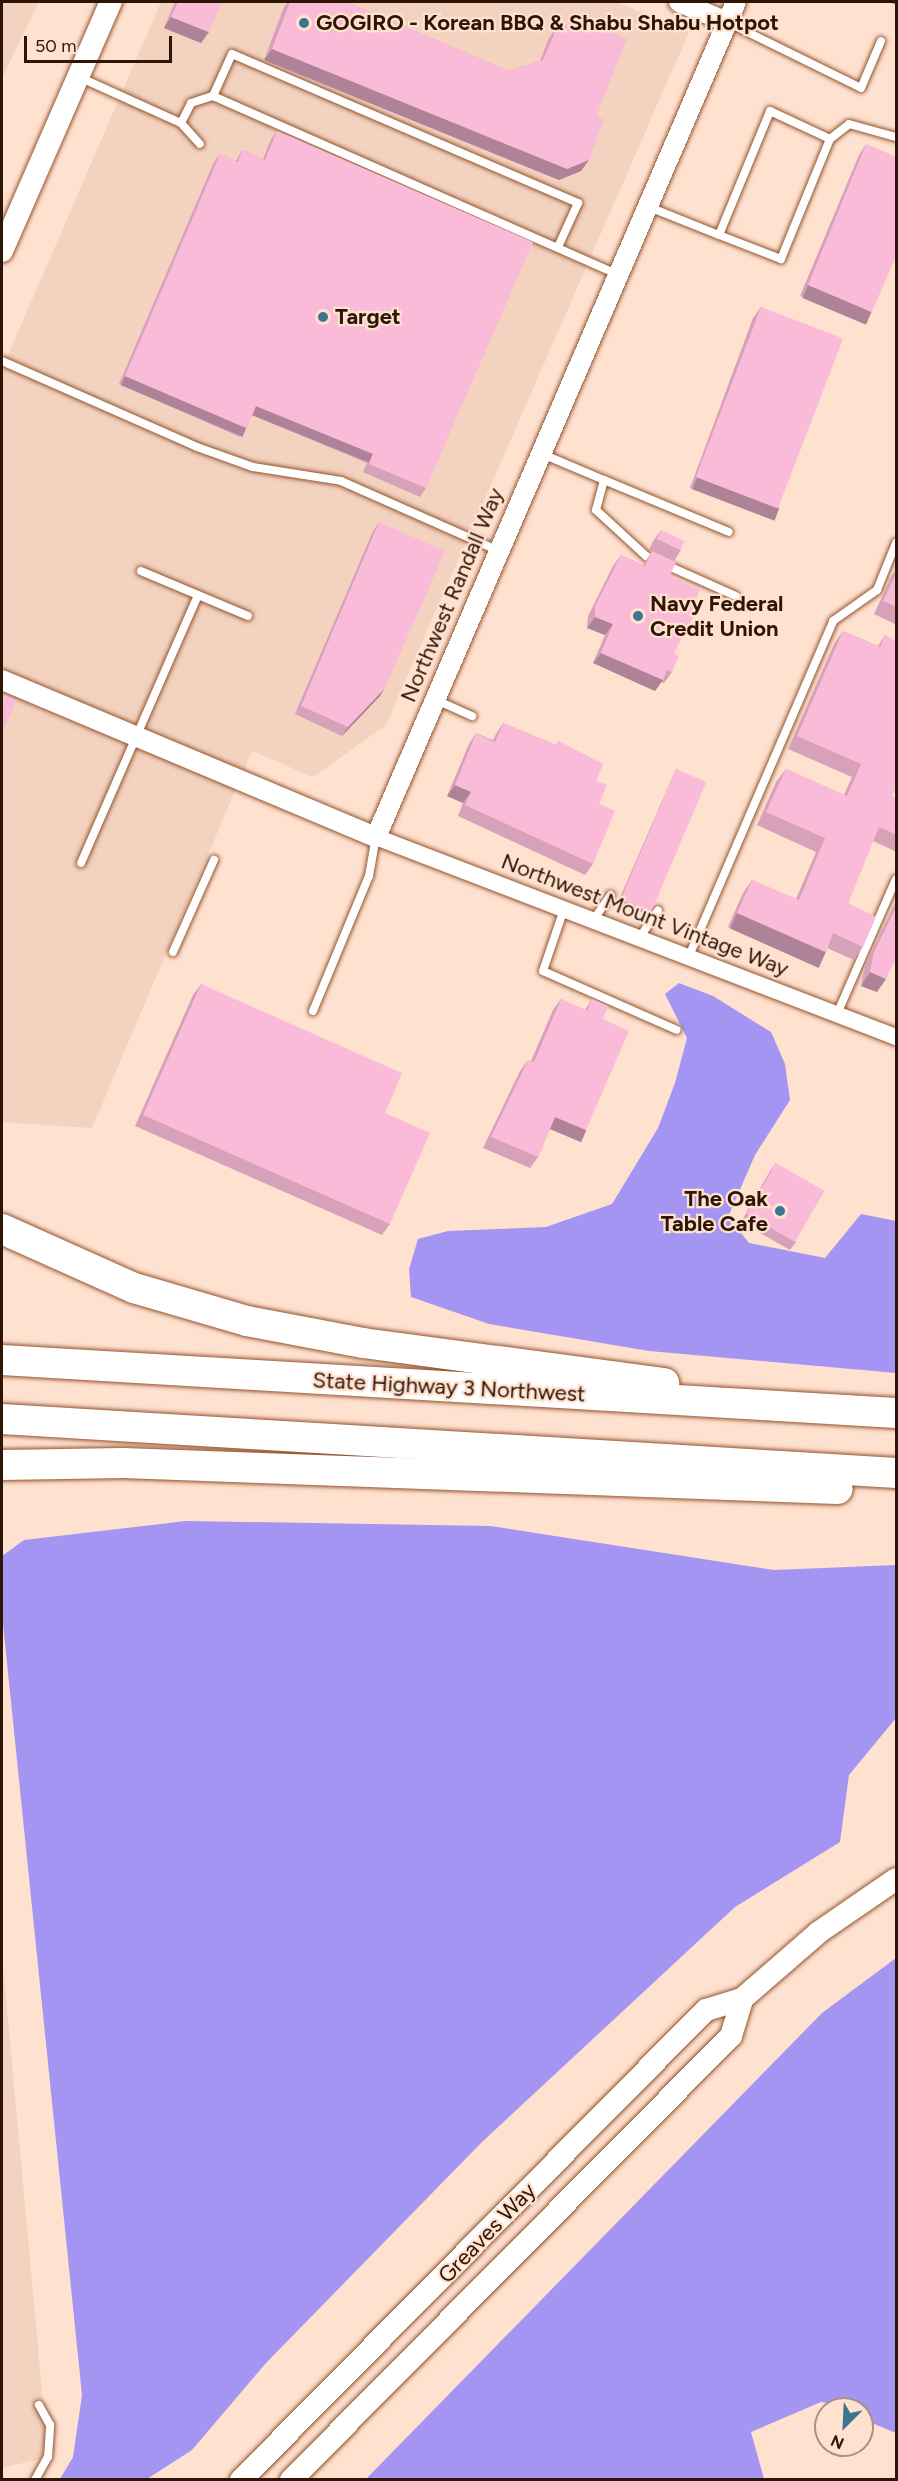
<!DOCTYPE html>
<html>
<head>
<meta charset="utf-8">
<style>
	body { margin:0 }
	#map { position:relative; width:898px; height:2481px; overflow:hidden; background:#ffe1d0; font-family:Figtree,sans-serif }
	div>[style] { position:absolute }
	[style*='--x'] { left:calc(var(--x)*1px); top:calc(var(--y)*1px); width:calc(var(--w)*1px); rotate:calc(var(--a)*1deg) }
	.built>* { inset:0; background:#f3d2c0 }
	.forest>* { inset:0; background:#a495f3 }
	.roads { filter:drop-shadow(0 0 2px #94542d) drop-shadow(0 0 2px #94542d) }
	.service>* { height:8px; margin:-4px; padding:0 4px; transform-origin:4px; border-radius:4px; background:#fff }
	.minor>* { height:16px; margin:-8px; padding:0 8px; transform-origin:8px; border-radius:8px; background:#fff }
	.tertiary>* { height:20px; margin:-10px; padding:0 10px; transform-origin:10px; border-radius:10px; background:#fff }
	.secondary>* { height:22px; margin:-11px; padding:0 11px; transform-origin:11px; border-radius:11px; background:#fff }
	.motorway>* { height:30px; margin:-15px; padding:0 15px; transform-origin:15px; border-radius:15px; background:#fff }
	.wall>* { inset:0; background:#d7a1ba }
	.shaded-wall>* { inset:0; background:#af8397; transform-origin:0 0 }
	.building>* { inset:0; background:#fabbd8; transform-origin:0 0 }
	.dots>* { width:16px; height:16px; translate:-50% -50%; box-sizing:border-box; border:3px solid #ffe1d0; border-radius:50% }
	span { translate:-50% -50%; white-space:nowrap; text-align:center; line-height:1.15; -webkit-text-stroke:4.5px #ffe1d0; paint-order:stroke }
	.poi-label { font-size:22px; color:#2f1505; font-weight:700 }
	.left { translate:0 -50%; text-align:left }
	.right { translate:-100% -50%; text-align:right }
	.street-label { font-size:22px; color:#2f1505 }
	.frame { position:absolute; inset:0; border:3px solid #2f1505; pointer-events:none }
	.north { position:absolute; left:814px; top:2397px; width:60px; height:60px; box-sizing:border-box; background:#ffe1d0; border:2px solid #ac8f7f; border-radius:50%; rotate:204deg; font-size:16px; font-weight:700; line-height:24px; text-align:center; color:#2f1505 }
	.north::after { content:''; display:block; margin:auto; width:21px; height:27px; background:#3d7590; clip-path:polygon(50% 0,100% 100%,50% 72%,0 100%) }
	.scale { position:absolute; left:24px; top:36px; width:148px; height:27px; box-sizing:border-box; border:3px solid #2f1505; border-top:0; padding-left:8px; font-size:18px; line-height:21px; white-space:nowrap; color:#2f1505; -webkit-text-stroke:4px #ffe1d0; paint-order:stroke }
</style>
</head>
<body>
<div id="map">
	<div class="built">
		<i style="clip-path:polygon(2px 2px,39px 2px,2px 78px)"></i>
		<i style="clip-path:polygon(161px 2px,617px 2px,689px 32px,386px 725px,313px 777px,252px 751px,92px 1128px,2px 1122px,2px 369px)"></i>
		<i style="clip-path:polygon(2px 1954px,48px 2457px,2px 2468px)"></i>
	</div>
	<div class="forest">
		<i style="clip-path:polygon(679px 983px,713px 996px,771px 1032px,785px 1064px,790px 1100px,755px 1155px,728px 1217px,749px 1243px,825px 1258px,861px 1214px,896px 1221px,896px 1373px,649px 1351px,489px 1324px,411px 1297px,409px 1269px,418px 1239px,448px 1231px,546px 1227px,612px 1204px,658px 1128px,675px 1083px,687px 1038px,665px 994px)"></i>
		<i style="clip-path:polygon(186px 1521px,491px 1526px,774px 1570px,896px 1565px,896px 1718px,849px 1775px,840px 1842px,735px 1907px,482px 2142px,266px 2363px,192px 2450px,147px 2479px,60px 2479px,73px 2457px,82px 2395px,2px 1614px,2px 1556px,24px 1540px)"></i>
		<i style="clip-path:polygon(896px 1958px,896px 2433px,862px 2419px,862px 2409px,821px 2402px,751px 2432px,764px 2479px,366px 2479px,822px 2013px)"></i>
	</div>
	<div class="roads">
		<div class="service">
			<i style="--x:727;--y:22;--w:149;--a:26.2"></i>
			<i style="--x:861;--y:88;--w:51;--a:-66.9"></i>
			<i style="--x:79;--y:77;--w:112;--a:24.3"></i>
			<i style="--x:181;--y:123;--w:28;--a:48"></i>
			<i style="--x:213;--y:96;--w:46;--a:-65.7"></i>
			<i style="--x:232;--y:54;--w:377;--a:23.3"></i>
			<i style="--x:578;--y:203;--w:48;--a:114.4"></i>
			<i style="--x:181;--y:123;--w:22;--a:-63"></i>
			<i style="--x:191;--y:103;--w:23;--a:-18"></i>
			<i style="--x:213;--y:96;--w:444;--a:23.8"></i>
			<i style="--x:830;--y:139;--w:24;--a:-38"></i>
			<i style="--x:849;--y:124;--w:49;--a:15.5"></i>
			<i style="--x:649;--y:207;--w:75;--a:21.8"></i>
			<i style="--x:719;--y:235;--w:134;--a:-67.6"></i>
			<i style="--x:770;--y:111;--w:66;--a:25"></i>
			<i style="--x:830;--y:139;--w:130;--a:112.2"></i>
			<i style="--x:781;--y:259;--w:66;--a:-158.8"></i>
			<i style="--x:2;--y:361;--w:213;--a:23.8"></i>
			<i style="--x:197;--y:447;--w:59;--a:19.7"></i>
			<i style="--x:253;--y:467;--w:89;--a:9"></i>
			<i style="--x:341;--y:481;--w:171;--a:23.9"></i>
			<i style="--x:540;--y:453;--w:69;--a:22.9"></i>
			<i style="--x:604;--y:480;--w:31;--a:105"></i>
			<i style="--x:596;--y:510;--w:68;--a:42.6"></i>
			<i style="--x:646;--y:556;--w:98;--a:24"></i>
			<i style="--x:604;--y:480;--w:135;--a:22.6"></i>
			<i style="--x:141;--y:571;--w:116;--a:22.8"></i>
			<i style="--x:434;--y:699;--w:42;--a:24.1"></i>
			<i style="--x:81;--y:863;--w:292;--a:-66.4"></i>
			<i style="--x:564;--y:909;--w:65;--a:108.7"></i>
			<i style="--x:543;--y:971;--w:146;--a:23.8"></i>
			<i style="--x:594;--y:919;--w:29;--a:-55"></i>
			<i style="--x:640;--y:937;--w:32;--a:-56"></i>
			<i style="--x:173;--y:952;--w:101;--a:-66"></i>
			<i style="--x:689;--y:956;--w:365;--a:-66.7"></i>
			<i style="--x:833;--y:621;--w:54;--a:-35.2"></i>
			<i style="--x:877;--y:590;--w:51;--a:-68"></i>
			<i style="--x:313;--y:1011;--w:146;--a:-67.5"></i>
			<i style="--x:369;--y:876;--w:39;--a:-80"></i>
			<i style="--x:837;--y:1014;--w:147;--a:-66.4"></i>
			<i style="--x:35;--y:2480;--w:26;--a:-61"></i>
			<i style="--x:48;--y:2457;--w:32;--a:-86"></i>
			<i style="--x:50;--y:2425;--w:23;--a:-119"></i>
		</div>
		<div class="minor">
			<i style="--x:376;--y:837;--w:557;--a:21.04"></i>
		</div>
		<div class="tertiary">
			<i style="--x:679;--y:2;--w:52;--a:22.6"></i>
			<i style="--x:2;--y:680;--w:406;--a:22.8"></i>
			<i style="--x:376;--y:837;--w:909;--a:-66.68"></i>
		</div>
		<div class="secondary">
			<i style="--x:2;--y:251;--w:272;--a:-66.4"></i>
			<i style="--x:241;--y:2480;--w:661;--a:-45.31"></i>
			<i style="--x:706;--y:2010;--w:38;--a:-17"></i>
			<i style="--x:742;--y:1999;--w:102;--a:-41"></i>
			<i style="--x:819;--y:1932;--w:93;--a:-34.5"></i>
			<i style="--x:291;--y:2480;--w:625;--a:-45.26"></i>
			<i style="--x:731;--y:2036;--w:39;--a:-73"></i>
		</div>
		<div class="motorway">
			<i style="--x:2;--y:1229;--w:145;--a:24.1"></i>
			<i style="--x:134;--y:1288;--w:118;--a:16.3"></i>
			<i style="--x:247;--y:1321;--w:118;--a:10.7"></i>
			<i style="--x:363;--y:1343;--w:304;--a:7.6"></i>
			<i style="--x:2;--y:1360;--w:896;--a:3.39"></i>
			<i style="--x:2;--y:1419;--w:896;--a:3.46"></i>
			<i style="--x:2;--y:1465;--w:121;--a:-0.9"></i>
			<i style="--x:123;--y:1463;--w:715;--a:2.08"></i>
		</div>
	</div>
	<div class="wall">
		<i style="clip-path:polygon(175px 2px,222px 2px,201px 43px,164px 28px)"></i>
		<i style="clip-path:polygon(288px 2px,347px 2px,509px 71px,540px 61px,549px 38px,557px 27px,596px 117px,581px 171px,559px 180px,264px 60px,284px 7px)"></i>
		<i style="clip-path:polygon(277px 131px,426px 488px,420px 497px,363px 472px,367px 463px,252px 415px,246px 428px,240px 437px,119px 384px,214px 162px,220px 154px,236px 161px,242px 150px,263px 159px,271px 139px)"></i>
		<i style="clip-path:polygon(866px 144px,865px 323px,800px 296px,859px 155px)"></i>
		<i style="clip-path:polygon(761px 307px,779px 508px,772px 518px,690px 488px,753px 318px)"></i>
		<i style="clip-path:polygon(379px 522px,380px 696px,342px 736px,295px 714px,373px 531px)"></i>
		<i style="clip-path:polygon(661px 530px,681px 550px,674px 561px,670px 576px,674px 653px,672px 672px,664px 683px,661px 682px,655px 691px,593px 663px,605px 635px,587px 628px,588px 616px,613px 566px,621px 555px,643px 565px,652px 551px,649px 550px,653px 541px)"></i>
		<i style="clip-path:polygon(897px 569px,897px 625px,874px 614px,892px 575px)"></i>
		<i style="clip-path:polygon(843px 631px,878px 646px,885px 635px,892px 796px,897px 799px,897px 852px,873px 841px,848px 903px,863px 947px,854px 960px,827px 948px,826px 952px,817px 965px,728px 927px,743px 893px,752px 880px,796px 899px,816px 852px,757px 825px,776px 782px,786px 769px,844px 795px,852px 777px,788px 749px,834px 644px)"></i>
		<i style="clip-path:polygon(503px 723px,556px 745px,559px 741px,596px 781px,599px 804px,593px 864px,585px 875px,458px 816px,463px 803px,447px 796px,469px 744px,476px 733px,493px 740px,496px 734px)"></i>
		<i style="clip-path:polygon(676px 769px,647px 914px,618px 902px)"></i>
		<i style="clip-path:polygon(897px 899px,897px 956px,877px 992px,861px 986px,865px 965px)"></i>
		<i style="clip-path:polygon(201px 984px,390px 1224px,382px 1235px,135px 1126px,193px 995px)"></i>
		<i style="clip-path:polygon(561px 999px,585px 1010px,592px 999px,603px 1019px,586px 1130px,579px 1141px,550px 1129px,538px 1157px,530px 1168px,483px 1148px,520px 1071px,528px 1060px,531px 1061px,553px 1010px)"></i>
		<i style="clip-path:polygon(776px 1163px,796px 1242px,790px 1250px,741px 1222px,770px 1171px)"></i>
	</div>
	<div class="shaded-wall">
		<i style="clip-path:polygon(888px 2px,897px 2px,897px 5px)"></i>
		<i style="clip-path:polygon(171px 17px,209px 32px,201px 43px,164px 28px)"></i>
		<i style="clip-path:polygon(272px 49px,589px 160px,581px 171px,559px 180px,264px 60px)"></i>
		<i style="left:808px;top:285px;width:69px;height:14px;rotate:23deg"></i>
		<i style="left:125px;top:376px;width:132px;height:10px;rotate:23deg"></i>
		<i style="left:256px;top:406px;width:126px;height:10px;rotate:22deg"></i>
		<i style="left:697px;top:477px;width:88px;height:13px;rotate:21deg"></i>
		<i style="clip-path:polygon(595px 617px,613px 624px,605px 635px,587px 628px)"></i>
		<i style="clip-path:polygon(601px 653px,663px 680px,655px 691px,593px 663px)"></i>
		<i style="clip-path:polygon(385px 688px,380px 696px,342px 736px,348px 727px)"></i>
		<i style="clip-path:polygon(455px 785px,471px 792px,463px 803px,447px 796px)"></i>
		<i style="left:620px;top:899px;width:31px;height:4px;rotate:22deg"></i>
		<i style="left:737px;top:913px;width:97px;height:17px;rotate:24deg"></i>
		<i style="clip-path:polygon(870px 972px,886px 979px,877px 992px,861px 986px)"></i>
		<i style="left:555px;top:1117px;width:34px;height:13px;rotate:23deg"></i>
	</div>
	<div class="building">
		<i style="clip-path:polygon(178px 2px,222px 2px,209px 32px,171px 17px)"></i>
		<i style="clip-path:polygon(290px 2px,347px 2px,509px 71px,543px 60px,557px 27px,581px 19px,627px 39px,596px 117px,604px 119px,589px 160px,567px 169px,272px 49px)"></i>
		<i style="clip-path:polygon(277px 131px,533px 242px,426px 488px,369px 464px,373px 454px,256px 406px,246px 428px,125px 376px,220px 154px,238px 162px,242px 150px,265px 160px)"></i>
		<i style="clip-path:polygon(866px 144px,897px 157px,897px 254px,872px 312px,808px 285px)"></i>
		<i style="left:761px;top:307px;width:88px;height:182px;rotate:21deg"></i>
		<i style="clip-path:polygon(379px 522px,445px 551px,385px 688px,348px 727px,301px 706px)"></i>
		<i style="left:661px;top:530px;width:26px;height:10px;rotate:25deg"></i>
		<i style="clip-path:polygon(652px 551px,676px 562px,670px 576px,700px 590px,694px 604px,699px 606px,674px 653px,679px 656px,672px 672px,667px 670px,663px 680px,601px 653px,613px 624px,595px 617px,595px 606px,621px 555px,645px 566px)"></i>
		<i style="clip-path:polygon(897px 572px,897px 607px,883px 601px)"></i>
		<i style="clip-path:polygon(843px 631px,880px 647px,885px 635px,897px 641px,897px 785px,892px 796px,897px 799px,897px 835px,879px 827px,848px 903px,876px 917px,863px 947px,833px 933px,826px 952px,737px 913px,752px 880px,799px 900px,825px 838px,766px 812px,786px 769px,847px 796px,861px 764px,797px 736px)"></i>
		<i style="clip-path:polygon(2px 695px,16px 700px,2px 735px)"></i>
		<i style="clip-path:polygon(503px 723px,557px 745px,559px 741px,603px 764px,596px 781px,607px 785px,599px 804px,615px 811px,593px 864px,465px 805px,471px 792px,455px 785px,476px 733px,495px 742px)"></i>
		<i style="left:676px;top:769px;width:33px;height:142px;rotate:23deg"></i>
		<i style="clip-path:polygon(897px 905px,897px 956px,886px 979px,870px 972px,874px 952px)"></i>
		<i style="clip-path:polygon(201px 984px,402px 1073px,385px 1113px,430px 1133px,390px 1224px,143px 1115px)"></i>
		<i style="clip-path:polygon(561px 999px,587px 1011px,592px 999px,608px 1006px,603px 1019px,629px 1031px,586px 1130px,555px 1117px,538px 1157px,491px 1137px,528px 1060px,534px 1062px)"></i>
		<i style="left:776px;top:1163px;width:56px;height:59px;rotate:30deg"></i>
	</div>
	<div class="dots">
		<i style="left:304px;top:23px;background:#3d7590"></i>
		<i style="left:323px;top:317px;background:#3d7590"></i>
		<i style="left:638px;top:616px;background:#3d7590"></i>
		<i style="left:780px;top:1211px;background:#3d7590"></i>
	</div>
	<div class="poi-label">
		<span class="left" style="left:316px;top:23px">GOGIRO - Korean BBQ &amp; Shabu Shabu Hotpot</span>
		<span class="left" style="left:335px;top:317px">Target</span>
		<span class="left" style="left:650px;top:616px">Navy Federal<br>Credit Union</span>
		<span class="right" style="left:768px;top:1211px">The Oak<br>Table Cafe</span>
	</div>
	<div class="street-label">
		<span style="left:452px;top:595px;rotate:-67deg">Northwest Randall Way</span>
		<span style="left:645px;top:915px;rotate:21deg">Northwest Mount Vintage Way</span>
		<span style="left:449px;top:1387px;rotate:3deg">State Highway 3 Northwest</span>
		<span style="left:487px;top:2233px;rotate:-46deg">Greaves Way</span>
	</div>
	<div class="frame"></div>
	<div class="north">N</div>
	<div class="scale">50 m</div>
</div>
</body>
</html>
